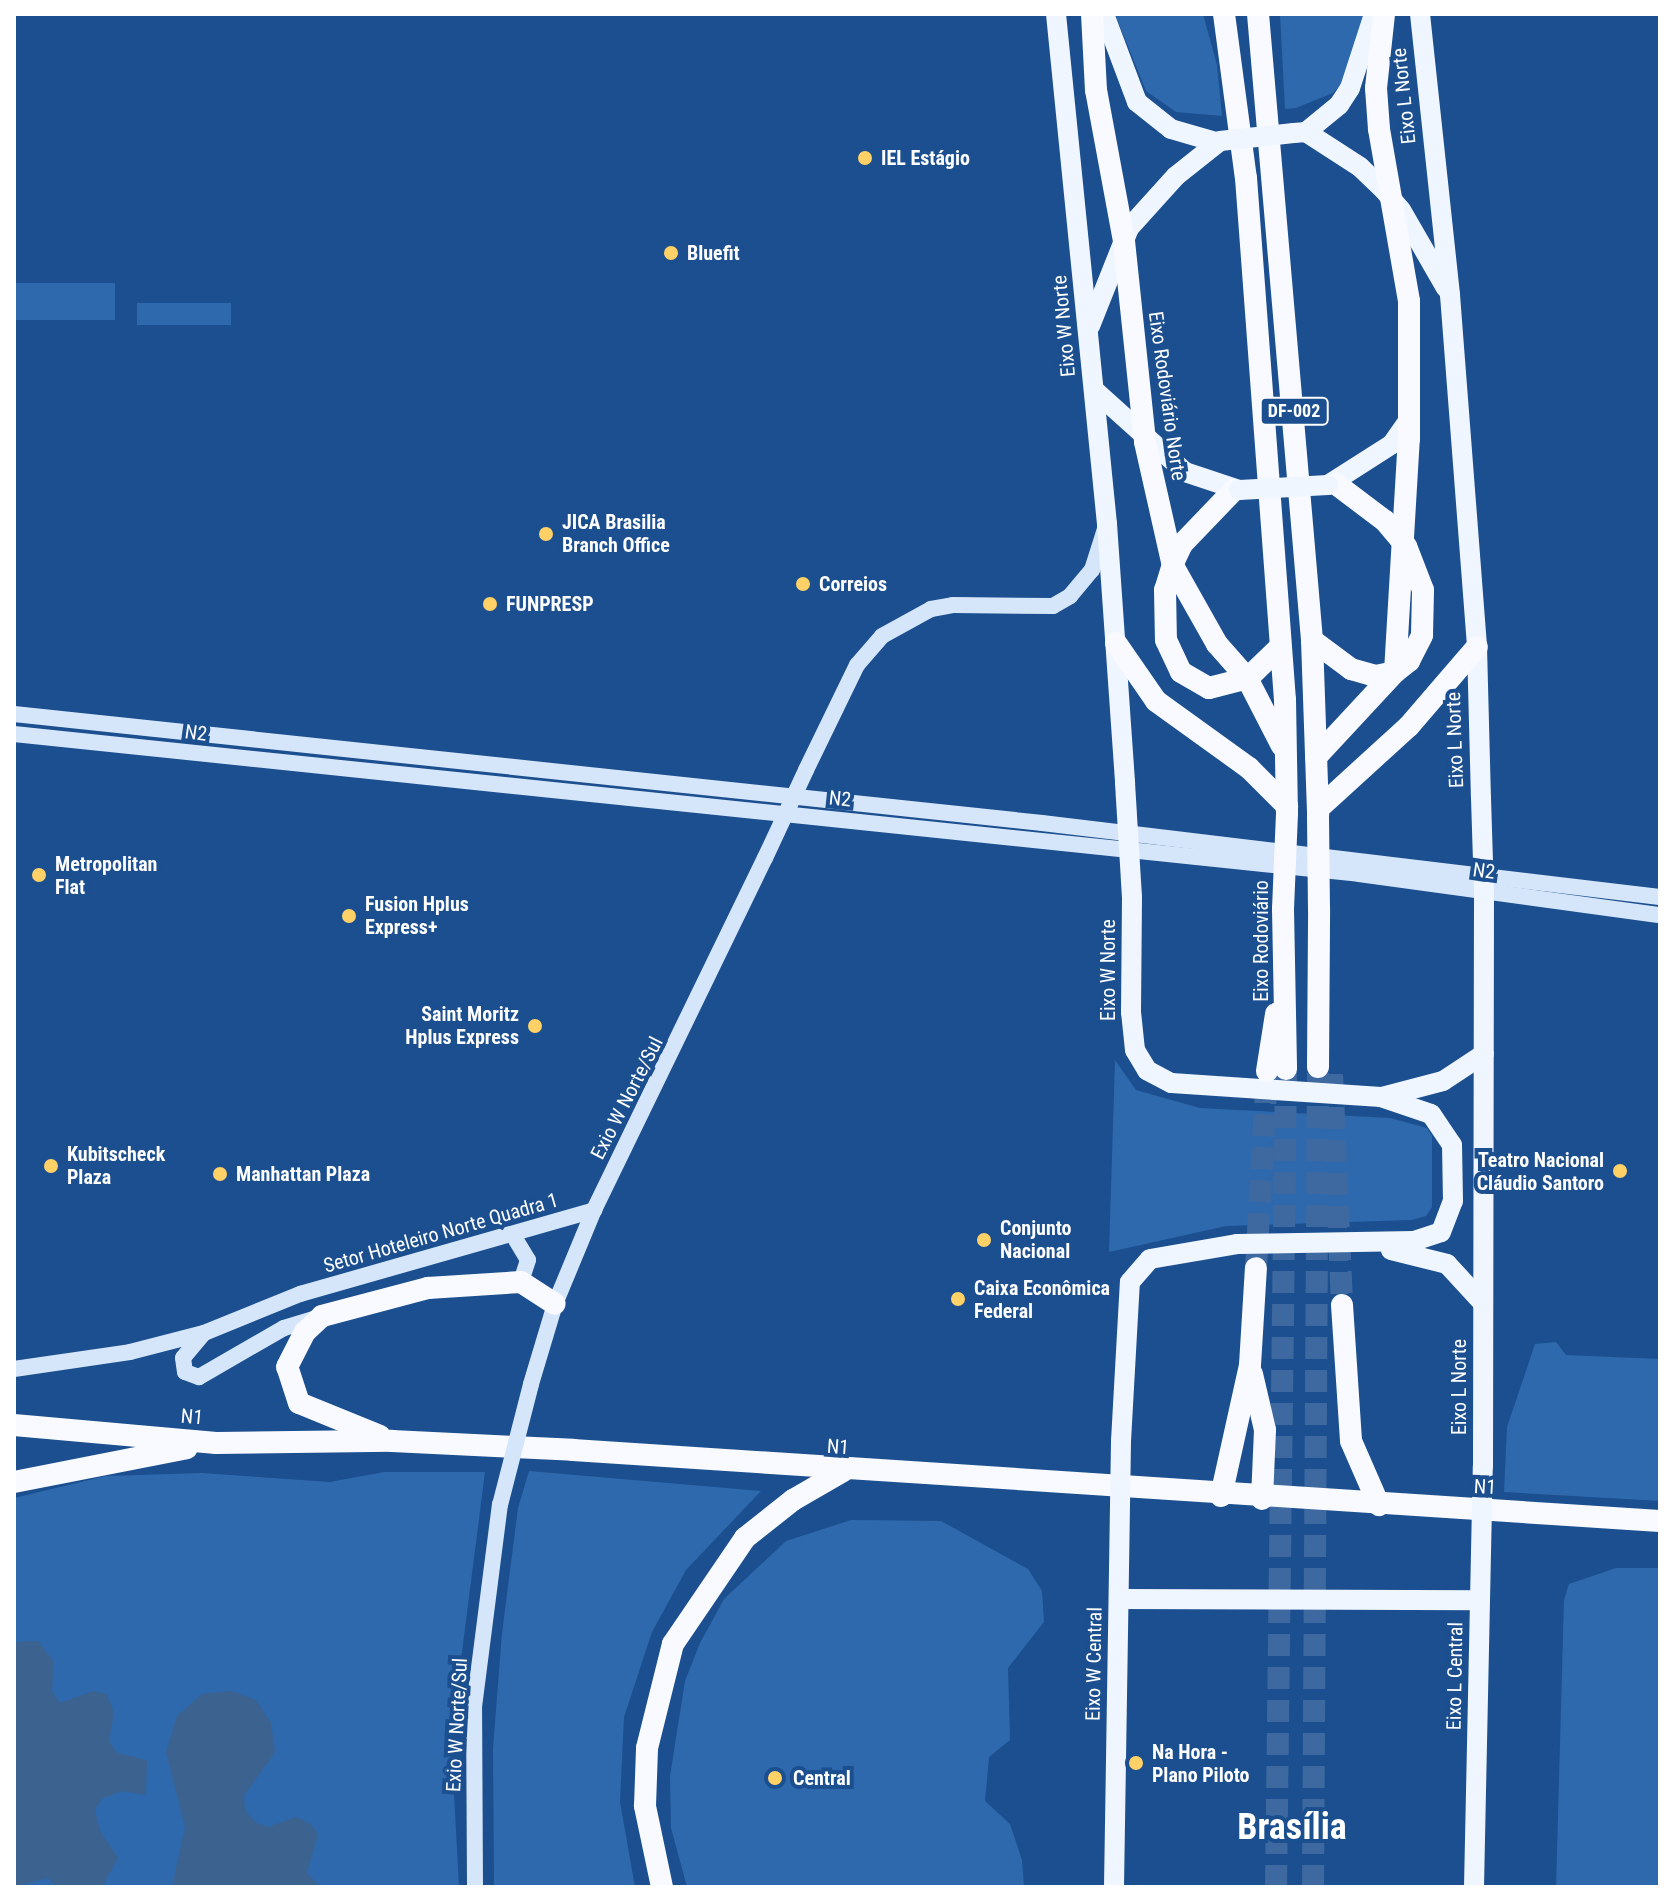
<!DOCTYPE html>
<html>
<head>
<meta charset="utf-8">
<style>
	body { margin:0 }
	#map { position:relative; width:1674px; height:1901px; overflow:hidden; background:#1b4f8f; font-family:"Roboto Condensed",sans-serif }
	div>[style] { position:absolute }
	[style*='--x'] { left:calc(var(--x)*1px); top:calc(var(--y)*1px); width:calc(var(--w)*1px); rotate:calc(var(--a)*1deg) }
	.green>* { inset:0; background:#2e69ad; transform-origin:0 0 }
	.water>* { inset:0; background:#3c6290 }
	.trunk-tunnel>* { height:22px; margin-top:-11px; transform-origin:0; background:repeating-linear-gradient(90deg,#3d69a0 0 22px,transparent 0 33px) }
	.secondary>* { height:16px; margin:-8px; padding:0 8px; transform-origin:8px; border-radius:8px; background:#d6e6fa }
	.primary>* { height:20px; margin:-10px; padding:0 10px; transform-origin:10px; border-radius:10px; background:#f0f6ff }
	.trunk>* { height:22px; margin:-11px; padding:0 11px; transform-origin:11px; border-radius:11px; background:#f8faff }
	.secondary-bridge>* { height:16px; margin:-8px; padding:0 8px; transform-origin:8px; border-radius:8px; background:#d6e6fa }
	.primary-bridge>* { height:20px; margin:-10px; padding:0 10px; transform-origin:10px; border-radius:10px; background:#f0f6ff }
	.trunk-bridge>* { height:22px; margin:-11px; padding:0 11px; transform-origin:11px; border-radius:11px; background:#f8faff }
	.dots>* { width:22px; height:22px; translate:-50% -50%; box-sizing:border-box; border:4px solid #1b4f8f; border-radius:50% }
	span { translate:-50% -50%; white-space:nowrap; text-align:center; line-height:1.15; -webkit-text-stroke:8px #1b4f8f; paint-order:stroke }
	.shield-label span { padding:2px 6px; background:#1b4f8f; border:2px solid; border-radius:6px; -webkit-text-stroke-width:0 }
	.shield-label { font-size:18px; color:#fff; font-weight:700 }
	.street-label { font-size:20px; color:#fff }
	.poi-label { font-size:20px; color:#fff; font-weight:700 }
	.left { translate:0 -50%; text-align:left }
	.right { translate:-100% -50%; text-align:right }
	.town-label { font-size:36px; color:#fff; font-weight:700 }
	.frame { position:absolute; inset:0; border:16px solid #fff; pointer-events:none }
</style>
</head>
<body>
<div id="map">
	<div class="green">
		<i style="clip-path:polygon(1115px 14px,1203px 14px,1217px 65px,1222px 116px,1176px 112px,1146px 91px)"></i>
		<i style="clip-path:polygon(1280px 14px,1364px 14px,1348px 77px,1333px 93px,1296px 108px,1285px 109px)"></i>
		<i style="left:14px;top:283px;width:101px;height:37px"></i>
		<i style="left:137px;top:303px;width:94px;height:22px"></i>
		<i style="clip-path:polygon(1115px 1060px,1136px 1090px,1200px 1108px,1390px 1118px,1427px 1128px,1432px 1136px,1432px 1207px,1426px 1216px,1412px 1220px,1226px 1226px,1109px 1252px)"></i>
		<i style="clip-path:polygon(1556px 1342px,1566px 1355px,1660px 1359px,1660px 1501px,1504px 1492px,1507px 1427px,1535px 1344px)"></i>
		<i style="clip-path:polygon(529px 1471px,761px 1491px,686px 1570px,652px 1632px,624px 1717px,620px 1802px,635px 1887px,494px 1887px,493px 1748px,502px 1633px,518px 1508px)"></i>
		<i style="clip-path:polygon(384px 1472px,485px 1472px,457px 1691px,453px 1774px,459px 1887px,14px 1887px,14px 1498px,106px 1476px,202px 1473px,330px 1482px)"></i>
		<i style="clip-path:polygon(851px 1520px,941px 1521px,1028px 1569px,1042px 1591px,1044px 1622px,1008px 1668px,1010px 1740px,989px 1757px,985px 1801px,1010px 1824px,1022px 1860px,1024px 1887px,687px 1887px,671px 1828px,670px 1776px,685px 1681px,700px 1643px,724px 1599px,786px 1541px)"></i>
		<i style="clip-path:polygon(1616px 1568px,1660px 1568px,1660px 1887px,1556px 1887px,1564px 1600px,1569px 1584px)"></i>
	</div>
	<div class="water">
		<i style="clip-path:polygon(38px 1641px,54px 1662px,52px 1691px,60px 1703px,93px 1691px,107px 1694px,114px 1713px,109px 1741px,117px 1753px,147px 1760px,146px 1795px,123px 1791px,103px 1798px,95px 1809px,100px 1831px,118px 1858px,102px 1887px,56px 1887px,48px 1878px,14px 1887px,14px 1642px)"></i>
		<i style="clip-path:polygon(232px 1691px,256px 1700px,271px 1723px,275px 1752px,244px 1796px,245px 1810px,255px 1822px,268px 1827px,296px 1817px,311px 1824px,318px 1834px,307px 1873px,321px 1887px,172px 1887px,185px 1827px,166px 1752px,177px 1716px,202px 1694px)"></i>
	</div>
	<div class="trunk-tunnel">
		<i style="--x:1332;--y:1074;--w:231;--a:87.5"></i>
		<i style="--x:1256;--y:1268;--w:196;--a:-86.8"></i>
		<i style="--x:1276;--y:1887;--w:815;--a:-89.3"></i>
		<i style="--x:1313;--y:1887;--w:820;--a:-89.65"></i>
	</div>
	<div class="secondary">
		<i style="--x:14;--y:714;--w:1034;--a:6.05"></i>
		<i style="--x:1042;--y:823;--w:622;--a:6.83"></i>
		<i style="--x:14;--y:734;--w:1352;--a:5.94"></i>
		<i style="--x:1359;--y:874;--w:304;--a:7.8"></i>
		<i style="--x:806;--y:770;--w:117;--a:-64.1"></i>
		<i style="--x:857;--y:665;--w:38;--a:-49"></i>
		<i style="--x:882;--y:636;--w:56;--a:-28.9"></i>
		<i style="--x:931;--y:609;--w:22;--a:-10"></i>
		<i style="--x:953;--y:605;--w:100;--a:0.6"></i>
		<i style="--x:1053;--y:606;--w:20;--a:-30"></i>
		<i style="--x:1070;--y:596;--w:34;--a:-50"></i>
		<i style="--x:1092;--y:570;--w:43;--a:-72.4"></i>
		<i style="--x:513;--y:1235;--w:29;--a:59"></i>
		<i style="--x:528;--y:1260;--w:23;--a:108"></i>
		<i style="--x:203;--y:1334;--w:31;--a:130"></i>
		<i style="--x:183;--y:1358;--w:14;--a:82"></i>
		<i style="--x:185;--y:1372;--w:15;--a:20"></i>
		<i style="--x:199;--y:1377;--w:98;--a:-30"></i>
		<i style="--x:284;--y:1328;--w:37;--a:-17"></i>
		<i style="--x:14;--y:1369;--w:117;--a:-8.3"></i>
		<i style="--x:130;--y:1352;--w:76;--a:-14.4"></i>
		<i style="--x:204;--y:1333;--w:104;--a:-22.1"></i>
		<i style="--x:300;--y:1294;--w:306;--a:-15.9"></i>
		<i style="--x:531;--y:1384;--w:84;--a:-73.3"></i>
		<i style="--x:555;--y:1304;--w:102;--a:-67.5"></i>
		<i style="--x:594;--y:1210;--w:391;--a:-64.1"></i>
		<i style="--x:475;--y:1887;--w:180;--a:-90.3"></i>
		<i style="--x:474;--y:1707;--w:204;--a:-82.7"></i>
	</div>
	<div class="primary">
		<i style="--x:1056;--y:14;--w:513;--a:84.29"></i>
		<i style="--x:1107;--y:524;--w:260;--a:86"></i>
		<i style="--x:1104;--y:14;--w:94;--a:69.4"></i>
		<i style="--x:1137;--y:102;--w:43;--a:38.5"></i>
		<i style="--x:1171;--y:129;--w:47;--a:16.1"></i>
		<i style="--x:1420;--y:14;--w:283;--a:83.9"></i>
		<i style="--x:1450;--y:295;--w:353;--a:85.6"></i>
		<i style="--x:1477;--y:647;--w:151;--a:88.5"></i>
		<i style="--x:1306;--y:132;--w:43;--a:-39.3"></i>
		<i style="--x:1339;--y:105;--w:20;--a:-57"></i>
		<i style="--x:1350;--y:88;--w:78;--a:-72"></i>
		<i style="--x:1294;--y:133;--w:12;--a:-5"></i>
		<i style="--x:1306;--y:132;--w:64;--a:32.9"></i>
		<i style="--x:1360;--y:167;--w:33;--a:44"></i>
		<i style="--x:1384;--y:190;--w:26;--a:50"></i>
		<i style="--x:1401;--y:210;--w:90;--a:60"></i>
		<i style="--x:1090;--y:326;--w:105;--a:-68.3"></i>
		<i style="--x:1129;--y:228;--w:70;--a:-47.9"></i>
		<i style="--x:1176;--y:176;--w:56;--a:-38.5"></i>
		<i style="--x:1094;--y:390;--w:122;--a:42"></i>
		<i style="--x:1185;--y:472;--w:57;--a:18.4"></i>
		<i style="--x:1328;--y:485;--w:76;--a:-32.6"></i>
		<i style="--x:1392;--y:444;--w:29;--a:-55"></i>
		<i style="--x:1382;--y:1097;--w:63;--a:-14.7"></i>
		<i style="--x:1443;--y:1081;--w:49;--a:-33.4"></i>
		<i style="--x:1391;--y:1250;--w:58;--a:14"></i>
		<i style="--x:1447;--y:1264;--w:53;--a:47.3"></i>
		<i style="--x:1121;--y:1441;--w:159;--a:-86.8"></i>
		<i style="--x:1130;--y:1282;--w:30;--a:-49"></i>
		<i style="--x:1150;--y:1259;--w:88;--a:-9.8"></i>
		<i style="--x:1237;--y:1244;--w:177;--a:-1"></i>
		<i style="--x:1414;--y:1241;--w:28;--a:-18"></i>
		<i style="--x:1441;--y:1232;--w:33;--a:-69"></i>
		<i style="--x:1453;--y:1201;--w:56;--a:-91"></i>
		<i style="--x:1452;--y:1145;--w:37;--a:-124"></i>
		<i style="--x:1431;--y:1114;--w:53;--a:-161.2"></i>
		<i style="--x:1381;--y:1097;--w:210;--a:-176.2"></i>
		<i style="--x:1171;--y:1083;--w:27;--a:-152"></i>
		<i style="--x:1147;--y:1070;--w:23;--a:-121"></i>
		<i style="--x:1135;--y:1050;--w:38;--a:-96"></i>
		<i style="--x:1131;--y:1012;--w:115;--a:-89.5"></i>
		<i style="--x:1483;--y:1466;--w:571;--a:-89.9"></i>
	</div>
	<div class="trunk">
		<i style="--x:1092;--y:14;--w:76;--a:87"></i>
		<i style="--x:1096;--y:90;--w:154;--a:79.5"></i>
		<i style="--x:1124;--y:241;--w:202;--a:84"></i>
		<i style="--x:1145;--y:442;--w:127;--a:77.3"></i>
		<i style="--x:1173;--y:566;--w:90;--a:60.6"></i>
		<i style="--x:1217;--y:644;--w:45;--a:48.6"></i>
		<i style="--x:1247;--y:678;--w:76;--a:62.8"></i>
		<i style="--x:1224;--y:14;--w:165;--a:82.4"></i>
		<i style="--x:1246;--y:178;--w:523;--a:85.73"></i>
		<i style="--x:1285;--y:700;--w:113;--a:89"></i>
		<i style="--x:1258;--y:14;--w:628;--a:85.07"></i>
		<i style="--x:1312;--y:640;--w:176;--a:88"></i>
		<i style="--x:1234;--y:490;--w:75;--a:133.9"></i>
		<i style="--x:1182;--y:544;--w:19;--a:115"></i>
		<i style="--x:1174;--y:561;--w:30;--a:107"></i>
		<i style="--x:1165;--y:590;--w:50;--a:88.9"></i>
		<i style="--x:1166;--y:640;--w:35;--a:65"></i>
		<i style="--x:1181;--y:672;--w:32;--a:30"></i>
		<i style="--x:1209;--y:688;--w:40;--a:-14.4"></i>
		<i style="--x:1248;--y:678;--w:45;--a:-44.1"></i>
		<i style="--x:1312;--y:640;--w:49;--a:36.6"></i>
		<i style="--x:1351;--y:669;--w:26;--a:16"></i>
		<i style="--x:1376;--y:676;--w:19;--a:-12"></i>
		<i style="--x:1395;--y:672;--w:18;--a:-38"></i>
		<i style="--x:1409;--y:661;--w:29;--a:-63"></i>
		<i style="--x:1422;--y:635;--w:45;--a:-88.7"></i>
		<i style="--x:1423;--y:590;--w:47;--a:-111.1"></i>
		<i style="--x:1406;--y:546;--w:33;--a:-130"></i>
		<i style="--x:1385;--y:521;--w:61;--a:-142.9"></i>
		<i style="--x:1116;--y:643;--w:70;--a:55.4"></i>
		<i style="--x:1156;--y:701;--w:115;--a:35.8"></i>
		<i style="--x:1249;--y:768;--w:54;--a:45"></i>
		<i style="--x:1316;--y:757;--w:116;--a:-47.1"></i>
		<i style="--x:1395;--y:672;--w:233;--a:-86.6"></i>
		<i style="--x:1409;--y:439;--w:138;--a:-90"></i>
		<i style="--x:1409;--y:301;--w:175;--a:-99.9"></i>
		<i style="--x:1379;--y:129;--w:41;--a:-94.2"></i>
		<i style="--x:1376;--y:88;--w:74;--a:-83.8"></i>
		<i style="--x:1318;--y:809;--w:123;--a:-42.4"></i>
		<i style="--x:1409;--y:726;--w:104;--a:-49.3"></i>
		<i style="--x:1283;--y:909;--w:160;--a:88.9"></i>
		<i style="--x:1318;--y:1067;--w:158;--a:-89.6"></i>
		<i style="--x:1267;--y:1071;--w:58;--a:-81"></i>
		<i style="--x:1342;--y:1305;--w:136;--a:86.2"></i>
		<i style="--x:1351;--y:1441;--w:70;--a:66.4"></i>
		<i style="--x:1252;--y:1374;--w:57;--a:76.9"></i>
		<i style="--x:1265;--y:1430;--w:69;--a:92.5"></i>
		<i style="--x:14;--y:1425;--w:203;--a:5.1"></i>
		<i style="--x:216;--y:1443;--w:176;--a:-0.7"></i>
		<i style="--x:392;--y:1441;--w:181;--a:2.8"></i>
		<i style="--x:573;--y:1450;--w:1089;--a:3.74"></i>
		<i style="--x:380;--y:1436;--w:87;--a:-157.8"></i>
		<i style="--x:299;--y:1403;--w:38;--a:-108"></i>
		<i style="--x:287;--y:1367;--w:39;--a:-63"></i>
		<i style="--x:305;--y:1332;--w:23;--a:-43"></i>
		<i style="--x:322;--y:1316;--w:110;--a:-14.8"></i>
		<i style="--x:428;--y:1288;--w:93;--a:-3.7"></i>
		<i style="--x:521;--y:1282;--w:40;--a:32.9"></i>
		<i style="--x:14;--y:1482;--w:176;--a:-11.1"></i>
		<i style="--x:1221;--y:1496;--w:134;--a:-77.5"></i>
		<i style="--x:1250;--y:1365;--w:97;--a:-86.5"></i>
		<i style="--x:662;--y:1887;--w:83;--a:-101.9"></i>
		<i style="--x:645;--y:1806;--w:58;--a:-88"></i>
		<i style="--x:647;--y:1748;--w:107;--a:-76"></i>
		<i style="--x:673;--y:1644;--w:128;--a:-55.8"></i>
		<i style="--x:745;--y:1538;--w:61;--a:-38.4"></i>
		<i style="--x:793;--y:1500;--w:58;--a:-30.1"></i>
	</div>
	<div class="secondary-bridge">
		<i style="--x:765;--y:858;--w:97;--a:-65"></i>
		<i style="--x:500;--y:1505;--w:125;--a:-75.6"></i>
	</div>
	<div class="primary-bridge">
		<i style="--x:1220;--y:141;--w:74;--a:-6.2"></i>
		<i style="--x:1239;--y:490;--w:89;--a:-3.2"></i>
		<i style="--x:1125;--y:783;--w:114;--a:86.5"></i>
		<i style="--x:1481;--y:798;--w:97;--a:88.2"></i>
		<i style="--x:1119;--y:1599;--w:361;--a:0.2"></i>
		<i style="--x:1114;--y:1887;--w:446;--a:-89.1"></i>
		<i style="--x:1474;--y:1887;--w:421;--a:-88.8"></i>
	</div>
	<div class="trunk-bridge">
		<i style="--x:1318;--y:816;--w:93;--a:89.4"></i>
		<i style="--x:1283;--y:909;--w:96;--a:-87.6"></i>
	</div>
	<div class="dots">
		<i style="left:865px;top:158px;background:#ffd166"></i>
		<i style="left:671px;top:253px;background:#ffd166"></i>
		<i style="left:546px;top:534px;background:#ffd166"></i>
		<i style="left:803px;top:584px;background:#ffd166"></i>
		<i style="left:490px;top:604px;background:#ffd166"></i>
		<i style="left:39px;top:875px;background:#ffd166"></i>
		<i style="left:349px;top:916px;background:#ffd166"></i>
		<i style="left:535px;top:1026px;background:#ffd166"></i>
		<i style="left:51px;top:1166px;background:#ffd166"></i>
		<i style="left:1620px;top:1171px;background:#ffd166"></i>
		<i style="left:220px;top:1174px;background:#ffd166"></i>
		<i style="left:984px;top:1240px;background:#ffd166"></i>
		<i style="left:958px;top:1299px;background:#ffd166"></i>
		<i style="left:1136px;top:1763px;background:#ffd166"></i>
		<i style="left:775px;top:1778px;background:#ffd166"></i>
	</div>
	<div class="shield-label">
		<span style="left:1294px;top:411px">DF-002</span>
	</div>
	<div class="street-label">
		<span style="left:1404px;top:96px;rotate:-96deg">Eixo L Norte</span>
		<span style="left:1064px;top:326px;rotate:-95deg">Eixo W Norte</span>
		<span style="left:1167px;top:396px;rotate:82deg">Eixo Rodoviário Norte</span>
		<span style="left:196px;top:733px;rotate:8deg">N2</span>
		<span style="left:1455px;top:740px;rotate:-92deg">Eixo L Norte</span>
		<span style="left:840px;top:799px;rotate:6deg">N2</span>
		<span style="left:1484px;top:871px;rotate:8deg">N2</span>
		<span style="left:1261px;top:941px;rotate:-90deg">Eixo Rodoviário</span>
		<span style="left:1108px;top:970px;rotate:-90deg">Eixo W Norte</span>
		<span style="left:627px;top:1098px;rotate:-63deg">Exio W Norte/Sul</span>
		<span style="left:441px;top:1233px;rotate:-16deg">Setor Hoteleiro Norte Quadra 1</span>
		<span style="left:1459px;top:1387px;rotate:-90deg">Eixo L Norte</span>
		<span style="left:192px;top:1417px;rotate:5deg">N1</span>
		<span style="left:838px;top:1447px;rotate:4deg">N1</span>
		<span style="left:1485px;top:1487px;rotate:3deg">N1</span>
		<span style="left:1094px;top:1664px;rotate:-89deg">Eixo W Central</span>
		<span style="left:1455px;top:1676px;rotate:-89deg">Eixo L Central</span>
		<span style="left:457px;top:1725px;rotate:-87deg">Exio W Norte/Sul</span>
	</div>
	<div class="poi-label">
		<span class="left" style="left:881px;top:158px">IEL Estágio</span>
		<span class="left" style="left:687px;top:253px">Bluefit</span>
		<span class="left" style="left:562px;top:534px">JICA Brasilia<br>Branch Office</span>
		<span class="left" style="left:819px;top:584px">Correios</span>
		<span class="left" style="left:506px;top:604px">FUNPRESP</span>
		<span class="left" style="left:55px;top:876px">Metropolitan<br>Flat</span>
		<span class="left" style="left:365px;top:916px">Fusion Hplus<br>Express+</span>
		<span class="right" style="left:519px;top:1026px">Saint Moritz<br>Hplus Express</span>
		<span class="left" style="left:67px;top:1166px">Kubitscheck<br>Plaza</span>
		<span class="right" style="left:1604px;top:1172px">Teatro Nacional<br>Cláudio Santoro</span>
		<span class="left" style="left:236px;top:1174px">Manhattan Plaza</span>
		<span class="left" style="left:1000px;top:1240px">Conjunto<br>Nacional</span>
		<span class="left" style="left:974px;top:1300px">Caixa Econômica<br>Federal</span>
		<span class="left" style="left:1152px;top:1764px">Na Hora -<br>Plano Piloto</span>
		<span class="left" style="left:793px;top:1778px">Central</span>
	</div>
	<div class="town-label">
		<span style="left:1292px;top:1828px">Brasília</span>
	</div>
	<div class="frame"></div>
</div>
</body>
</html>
